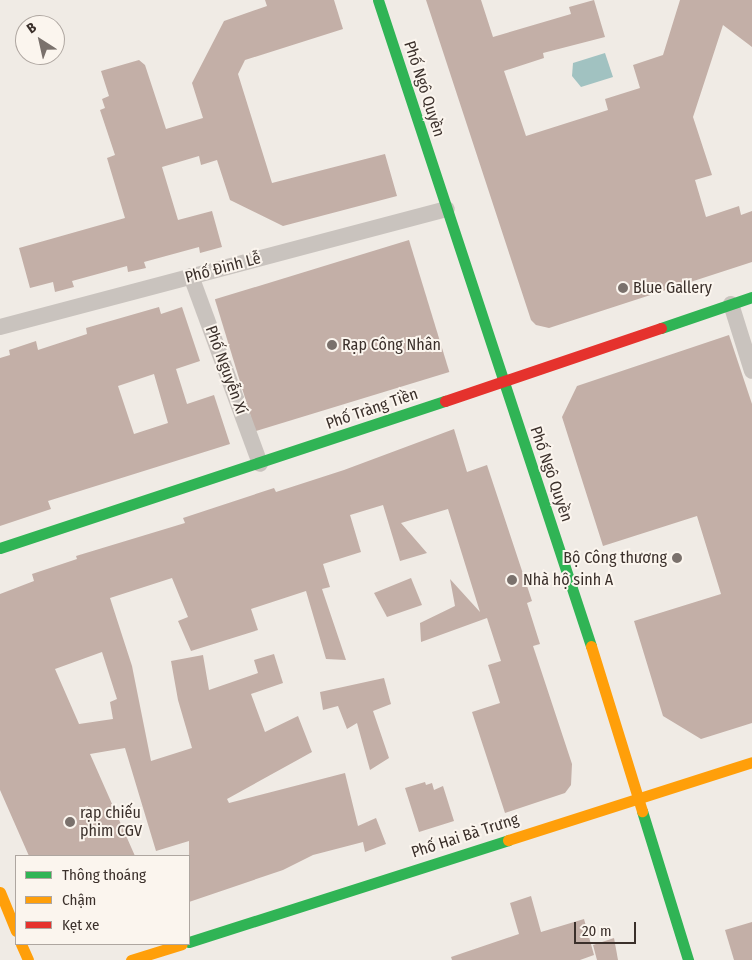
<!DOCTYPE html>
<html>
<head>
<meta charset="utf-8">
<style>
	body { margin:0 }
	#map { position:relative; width:752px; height:960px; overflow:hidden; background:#f0ebe5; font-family:"Fira Sans Condensed",sans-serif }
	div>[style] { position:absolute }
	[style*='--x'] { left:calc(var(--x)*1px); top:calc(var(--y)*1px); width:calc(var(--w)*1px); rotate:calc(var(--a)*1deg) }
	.water>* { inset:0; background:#a1c2c1 }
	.building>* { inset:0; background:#c3afa7; transform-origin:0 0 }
	.street>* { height:16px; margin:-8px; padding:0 8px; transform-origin:8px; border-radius:8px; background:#c9c3be }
	.fast>* { height:11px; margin:-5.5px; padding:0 5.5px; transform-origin:5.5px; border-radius:5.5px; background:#30b455 }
	.slow>* { height:11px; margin:-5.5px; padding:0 5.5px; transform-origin:5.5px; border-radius:5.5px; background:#ff9f0a }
	.jam>* { height:11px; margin:-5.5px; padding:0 5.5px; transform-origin:5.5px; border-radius:5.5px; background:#e5322d }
	.dots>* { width:14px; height:14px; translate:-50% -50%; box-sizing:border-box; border:2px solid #fbf5ee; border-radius:50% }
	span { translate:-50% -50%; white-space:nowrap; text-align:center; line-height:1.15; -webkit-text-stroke:4px #fbf5ee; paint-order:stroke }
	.street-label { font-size:16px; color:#3b302b }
	.poi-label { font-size:16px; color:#3b302b }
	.left { translate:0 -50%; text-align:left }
	.right { translate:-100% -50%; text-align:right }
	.legend { position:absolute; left:15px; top:855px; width:175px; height:90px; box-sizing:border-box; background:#fbf5ee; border:1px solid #aea6a0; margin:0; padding:6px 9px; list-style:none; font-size:15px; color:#3b302b }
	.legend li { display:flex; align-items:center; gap:10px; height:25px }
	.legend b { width:25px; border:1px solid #aea6a0 }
	.north { position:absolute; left:15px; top:15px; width:50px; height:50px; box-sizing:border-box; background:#fbf5ee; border:1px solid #aea6a0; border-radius:50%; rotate:325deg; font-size:14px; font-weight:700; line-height:20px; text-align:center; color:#3b302b }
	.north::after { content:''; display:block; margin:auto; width:18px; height:22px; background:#7a716c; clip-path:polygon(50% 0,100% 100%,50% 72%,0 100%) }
	.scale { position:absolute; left:574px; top:922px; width:62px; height:22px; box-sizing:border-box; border:2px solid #3b302b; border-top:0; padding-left:6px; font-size:15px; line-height:18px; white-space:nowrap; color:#3b302b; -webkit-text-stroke:4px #fbf5ee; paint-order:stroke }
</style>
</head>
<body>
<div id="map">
	<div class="water">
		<i style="clip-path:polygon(605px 53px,613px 77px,581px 87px,572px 76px,573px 63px)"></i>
	</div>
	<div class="building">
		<i style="clip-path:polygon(265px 0,334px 0,343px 29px,245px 60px,238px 74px,272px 183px,385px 154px,397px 196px,283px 226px,230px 200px,217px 160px,201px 165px,199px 156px,162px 167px,178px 220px,212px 211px,222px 247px,200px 253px,199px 247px,144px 262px,146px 268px,128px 272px,127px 266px,72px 281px,74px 287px,55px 292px,53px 282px,30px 288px,19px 248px,125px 218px,107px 158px,115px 155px,100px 110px,105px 108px,102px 99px,109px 96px,101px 71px,139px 60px,145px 65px,166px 129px,203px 118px,192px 83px,224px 21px,267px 6px)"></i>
		<i style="clip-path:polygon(426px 0,481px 0,493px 37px,571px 14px,569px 7px,594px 0,605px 37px,543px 53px,544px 58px,504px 71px,526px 136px,608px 110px,605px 99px,640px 88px,633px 65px,663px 55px,680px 0,752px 0,752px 47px,723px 25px,693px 117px,712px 175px,695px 180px,706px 217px,739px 206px,741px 215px,752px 211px,752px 262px,549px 328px,536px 325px,531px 320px)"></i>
		<i style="left:409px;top:240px;width:138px;height:203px;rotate:73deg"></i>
		<i style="clip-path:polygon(evenodd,159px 307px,161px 314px,182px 307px,200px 361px,176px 369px,187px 404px,214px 395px,230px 444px,48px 501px,51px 509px,0 526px,0 358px,10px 355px,9px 350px,36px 341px,38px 350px,87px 334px,86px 328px,159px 307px,154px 374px,168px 423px,134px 434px,118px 386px,154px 374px)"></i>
		<i style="clip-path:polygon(729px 335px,752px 404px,752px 723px,701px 739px,663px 716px,634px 621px,721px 594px,697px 516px,603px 546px,562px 417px,577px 386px)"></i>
		<i style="clip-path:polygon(evenodd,454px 429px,467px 472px,487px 465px,532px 601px,527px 603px,540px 644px,533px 646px,572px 764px,571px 785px,565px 793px,505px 813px,472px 712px,500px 703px,488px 665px,501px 661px,487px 618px,421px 642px,420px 623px,455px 606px,450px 579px,480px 612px,448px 509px,401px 523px,427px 553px,400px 561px,383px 505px,350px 515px,361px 552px,323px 564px,330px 587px,322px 589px,346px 660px,326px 659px,306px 591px,251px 609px,258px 630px,191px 651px,178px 621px,188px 617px,172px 578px,110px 598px,132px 666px,151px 761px,192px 748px,178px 700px,171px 661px,203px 655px,209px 690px,258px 673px,254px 660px,274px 654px,283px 683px,251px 694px,265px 732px,298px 716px,312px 752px,227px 799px,229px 803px,345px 773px,358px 826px,376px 818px,386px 844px,365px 852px,363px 842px,313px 855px,283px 870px,189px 902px,189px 841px,156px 851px,125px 748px,90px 754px,135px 856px,29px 856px,0 790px,0 594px,34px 581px,32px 574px,77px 559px,76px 556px,185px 523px,183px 518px,274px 488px,276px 492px,344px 470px,454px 429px,102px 652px,117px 699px,110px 702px,113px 719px,79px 724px,55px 669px,102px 652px)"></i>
		<i style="clip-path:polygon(411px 578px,422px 605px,387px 617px,374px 593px)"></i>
		<i style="clip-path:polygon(384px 678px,391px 704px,373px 711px,389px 758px,370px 770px,357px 723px,347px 729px,338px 706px,323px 710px,320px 692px)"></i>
		<i style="clip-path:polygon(425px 782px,426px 785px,432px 783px,434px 790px,443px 786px,454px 821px,419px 832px,405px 788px)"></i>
		<i style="clip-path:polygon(531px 896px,541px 932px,584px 919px,594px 955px,580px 960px,452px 960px,451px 957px,519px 934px,510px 903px)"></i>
		<i style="clip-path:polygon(752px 922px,752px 960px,734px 960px,725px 930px)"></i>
		<i style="clip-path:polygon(614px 938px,618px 960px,597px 960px,593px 945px)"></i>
	</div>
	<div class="street">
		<i style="--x:191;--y:276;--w:200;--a:69.8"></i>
		<i style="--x:731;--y:304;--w:70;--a:72.6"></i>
		<i style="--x:0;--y:327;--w:462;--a:-14.8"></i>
	</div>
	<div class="fast">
		<i style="--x:378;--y:0;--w:680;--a:71.75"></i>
		<i style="--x:661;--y:328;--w:96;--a:-18.8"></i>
		<i style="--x:0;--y:548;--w:469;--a:-18.3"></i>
		<i style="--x:642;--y:811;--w:156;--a:72.8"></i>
		<i style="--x:189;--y:942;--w:335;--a:-17.7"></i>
	</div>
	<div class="slow">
		<i style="--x:591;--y:646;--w:173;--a:72.8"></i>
		<i style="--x:508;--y:840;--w:256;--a:-17.7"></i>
		<i style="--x:0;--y:892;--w:42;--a:67.7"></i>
		<i style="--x:21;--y:944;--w:17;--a:66"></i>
		<i style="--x:131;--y:960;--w:53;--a:-17.4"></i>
	</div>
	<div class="jam">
		<i style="--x:445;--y:401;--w:228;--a:-18.7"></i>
	</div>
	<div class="dots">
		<i style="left:623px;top:288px;background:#7a716c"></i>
		<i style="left:332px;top:345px;background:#7a716c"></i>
		<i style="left:677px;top:558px;background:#7a716c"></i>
		<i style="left:512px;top:580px;background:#7a716c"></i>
		<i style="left:70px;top:822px;background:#7a716c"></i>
	</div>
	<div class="street-label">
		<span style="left:424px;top:89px;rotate:72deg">Phố Ngô Quyền</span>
		<span style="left:223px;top:268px;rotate:-15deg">Phố Đinh Lễ</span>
		<span style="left:226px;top:370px;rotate:70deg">Phố Nguyễn Xí</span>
		<span style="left:372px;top:409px;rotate:-19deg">Phố Tràng Tiền</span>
		<span style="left:551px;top:474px;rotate:71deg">Phố Ngô Quyền</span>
		<span style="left:465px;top:836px;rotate:-18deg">Phố Hai Bà Trưng</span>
	</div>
	<div class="poi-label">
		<span class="left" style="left:633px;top:288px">Blue Gallery</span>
		<span class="left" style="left:342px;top:345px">Rạp Công Nhân</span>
		<span class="right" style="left:667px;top:558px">Bộ Công thương</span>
		<span class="left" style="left:523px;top:580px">Nhà hộ sinh A</span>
		<span class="left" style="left:80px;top:822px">rạp chiếu<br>phim CGV</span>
	</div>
	<ul class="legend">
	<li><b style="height:6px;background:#30b455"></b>Thông thoáng</li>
	<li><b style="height:6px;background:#ff9f0a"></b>Chậm</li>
	<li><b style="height:6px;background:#e5322d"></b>Kẹt xe</li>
	</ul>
	<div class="north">B</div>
	<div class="scale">20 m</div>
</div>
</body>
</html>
